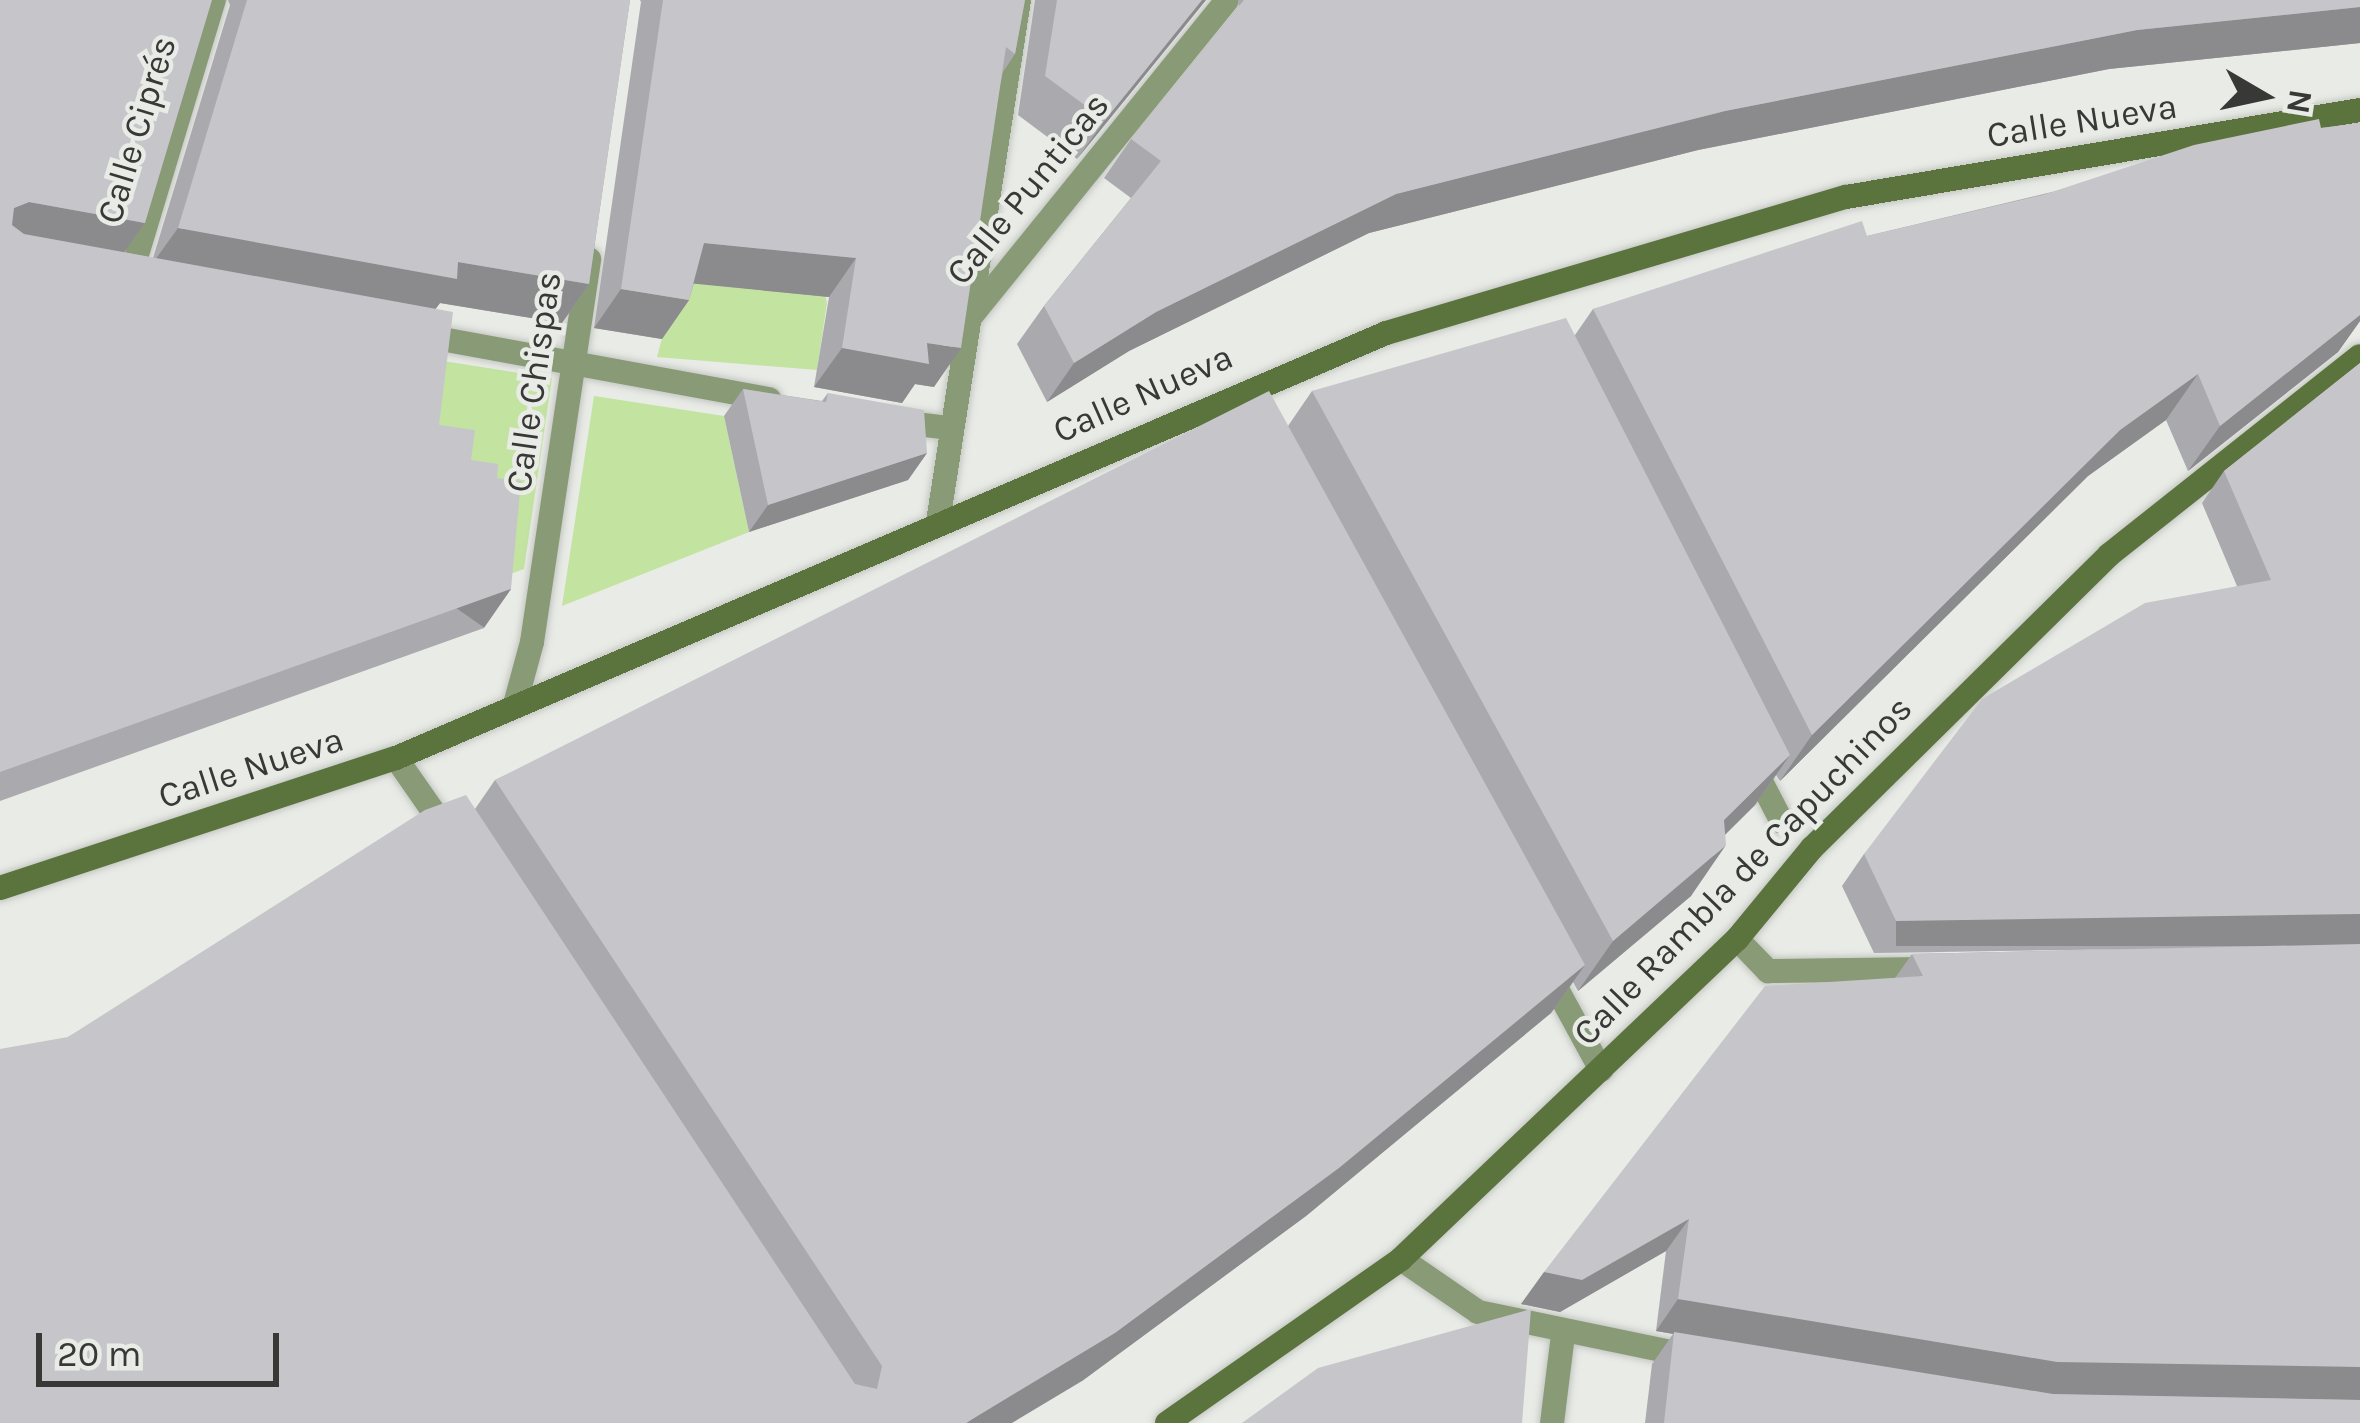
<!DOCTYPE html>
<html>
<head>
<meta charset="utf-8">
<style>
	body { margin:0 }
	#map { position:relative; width:2360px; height:1423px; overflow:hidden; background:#e8ebe6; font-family:Karla,sans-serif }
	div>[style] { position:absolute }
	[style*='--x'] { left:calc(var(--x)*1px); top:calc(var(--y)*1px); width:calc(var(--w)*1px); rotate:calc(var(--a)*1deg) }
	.green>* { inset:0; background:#c3e3a1 }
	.roads { filter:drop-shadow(0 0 3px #c5c7c3) drop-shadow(0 0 3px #c5c7c3) }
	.street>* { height:24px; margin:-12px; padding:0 12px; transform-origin:12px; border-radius:12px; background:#889a76 }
	.secondary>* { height:24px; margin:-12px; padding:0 12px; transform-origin:12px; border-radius:12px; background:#5b743d }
	.wall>* { inset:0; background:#aaa9ae }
	.shaded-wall>* { inset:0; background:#8b8a8d; transform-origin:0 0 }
	.building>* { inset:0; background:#c6c5ca }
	span { translate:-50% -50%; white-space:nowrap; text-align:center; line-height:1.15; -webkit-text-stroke:9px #e8ebe6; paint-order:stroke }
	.street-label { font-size:36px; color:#383937 }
	.north { position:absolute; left:2204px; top:36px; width:120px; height:120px; -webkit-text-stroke:9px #e8ebe6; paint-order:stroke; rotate:99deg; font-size:33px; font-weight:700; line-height:48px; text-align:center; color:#383937 }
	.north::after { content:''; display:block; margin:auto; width:42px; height:54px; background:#383937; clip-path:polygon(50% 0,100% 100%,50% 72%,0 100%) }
	.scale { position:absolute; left:36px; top:1333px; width:243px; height:54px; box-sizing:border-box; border:6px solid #383937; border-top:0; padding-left:15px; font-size:36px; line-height:42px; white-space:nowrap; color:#383937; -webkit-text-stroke:9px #e8ebe6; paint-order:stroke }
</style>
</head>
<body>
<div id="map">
	<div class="green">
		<i style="clip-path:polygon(820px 272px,827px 303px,817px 370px,657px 357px,677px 282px)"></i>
		<i style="clip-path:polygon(424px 358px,552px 378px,524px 569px,488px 582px,444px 499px)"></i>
		<i style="clip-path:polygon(594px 396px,724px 416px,749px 532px,562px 606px)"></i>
	</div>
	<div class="roads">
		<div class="street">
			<i style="--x:129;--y:281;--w:294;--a:-73.2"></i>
			<i style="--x:972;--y:315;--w:405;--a:-51"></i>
			<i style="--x:420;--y:335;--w:355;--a:10.4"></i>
			<i style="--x:892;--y:421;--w:57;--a:7"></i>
			<i style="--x:938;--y:522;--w:528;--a:-81.18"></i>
			<i style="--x:516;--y:701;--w:61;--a:-74.8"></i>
			<i style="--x:532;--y:642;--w:387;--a:-81.5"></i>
			<i style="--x:396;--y:758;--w:93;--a:55.1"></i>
			<i style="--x:1752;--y:764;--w:65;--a:62.7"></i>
			<i style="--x:1737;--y:939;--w:45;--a:45.9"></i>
			<i style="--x:1768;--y:971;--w:163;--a:-0.7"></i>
			<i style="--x:1546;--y:969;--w:115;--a:61.4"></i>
			<i style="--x:1401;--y:1259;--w:93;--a:34.5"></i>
			<i style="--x:1478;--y:1312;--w:217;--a:11.7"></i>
			<i style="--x:1552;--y:1423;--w:89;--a:-82.9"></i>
		</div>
		<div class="secondary">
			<i style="--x:0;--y:888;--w:417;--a:-18.2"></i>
			<i style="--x:396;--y:758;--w:1077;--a:-23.23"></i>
			<i style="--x:1386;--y:333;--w:480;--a:-16.5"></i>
			<i style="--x:1846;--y:197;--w:521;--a:-9.61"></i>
			<i style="--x:1167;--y:1423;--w:286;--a:-35"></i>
			<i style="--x:1401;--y:1259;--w:464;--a:-43.6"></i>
			<i style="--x:1737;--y:939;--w:118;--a:-50.5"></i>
			<i style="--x:1812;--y:848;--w:417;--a:-44.6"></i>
			<i style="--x:2109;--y:555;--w:320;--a:-38.4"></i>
		</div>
	</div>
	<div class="wall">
		<i style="clip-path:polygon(0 0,145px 223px,124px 252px,153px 258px,230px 5px,228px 0,630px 0,589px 284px,562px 323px,440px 303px,436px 308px,439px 425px,471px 460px,497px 478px,511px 589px,484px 628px,0 801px)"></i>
		<i style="clip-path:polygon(640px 0,1025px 0,1015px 54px,1003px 72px,934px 387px,915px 384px,902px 403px,814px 387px,829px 297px,694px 283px,689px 300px,662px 339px,594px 328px,641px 2px)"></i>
		<i style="clip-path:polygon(1035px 0,1206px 0,1077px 159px,1018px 115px)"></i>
		<i style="clip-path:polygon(1238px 0,2360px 0,2360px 43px,2109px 69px,1698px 150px,1369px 233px,1129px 351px,1047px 402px,1017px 344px,1044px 306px,1131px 198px,1104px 178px,1131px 139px,1239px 6px)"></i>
		<i style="clip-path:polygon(2360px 123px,2360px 321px,2338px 352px,2188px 471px,2166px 420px,2088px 476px,1780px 781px,1776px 775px,1755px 805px,1725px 835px,1691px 896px,1578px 991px,1573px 982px,1551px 1013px,1306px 1216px,1082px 1381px,0 1423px,68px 1037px,475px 809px,495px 780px,1288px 426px,1312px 391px,1575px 335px,1593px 309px,1867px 236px,2321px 128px)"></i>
		<i style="clip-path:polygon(2360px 363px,2360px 1423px,1645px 1423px,1652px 1364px,1673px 1334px,1656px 1331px,1666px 1251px,1560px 1312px,1521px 1304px,1895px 978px,1912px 954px,2137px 949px,1874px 953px,1842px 886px,1864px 854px,2237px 586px,2202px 503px,2224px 471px)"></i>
		<i style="clip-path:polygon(743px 389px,822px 401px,828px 393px,927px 453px,908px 480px,749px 532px,724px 416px)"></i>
	</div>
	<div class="shaded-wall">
		<i style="clip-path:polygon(1202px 0,1206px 0,1077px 159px,1105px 120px)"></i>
		<i style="clip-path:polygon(2360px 7px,2360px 43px,2109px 69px,1698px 150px,1369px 233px,1129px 351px,1047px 402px,1074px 363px,1156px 312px,1396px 194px,1725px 111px,2137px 30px)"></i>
		<i style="clip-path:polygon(29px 202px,145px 223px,118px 261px,2px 241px,14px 208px)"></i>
		<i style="clip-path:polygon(178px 228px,458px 262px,589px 284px,562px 323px,440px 303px,429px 318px,150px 267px)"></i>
		<i style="clip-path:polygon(704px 243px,856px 258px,829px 297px,677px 282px)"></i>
		<i style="clip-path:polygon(621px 289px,689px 300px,662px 339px,594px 328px)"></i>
		<i style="clip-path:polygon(2360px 315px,2360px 321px,2338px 352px,2188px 471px,2220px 426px)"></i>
		<i style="clip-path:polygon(927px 343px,961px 348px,934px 387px,915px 384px,902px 403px,814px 387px,842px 348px)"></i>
		<i style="clip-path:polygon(2198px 374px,2166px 420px,2088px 476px,1780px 781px,1812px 735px,2120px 430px)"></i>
		<i style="clip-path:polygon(927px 453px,908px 480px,749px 532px,768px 505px)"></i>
		<i style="left:511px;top:589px;width:47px;height:543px;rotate:125deg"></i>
		<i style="clip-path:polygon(1790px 755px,1755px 805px,1689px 870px,1724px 820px)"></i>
		<i style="clip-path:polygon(1726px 845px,1691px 896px,1578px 991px,1613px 941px)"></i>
		<i style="left:2360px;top:914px;width:32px;height:464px;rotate:90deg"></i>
		<i style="clip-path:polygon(1585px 965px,1551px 1013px,1306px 1216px,1082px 1381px,1012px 1423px,966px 1423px)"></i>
		<i style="clip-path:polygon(1689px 1219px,1666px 1251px,1560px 1312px,1521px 1304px,1544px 1272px)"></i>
		<i style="clip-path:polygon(1678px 1299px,2360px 1367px,2360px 1400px,2034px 1394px,1656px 1331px)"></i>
	</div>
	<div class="building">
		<i style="clip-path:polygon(0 0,212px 0,145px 223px,29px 202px,14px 208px,12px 225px,24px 234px,453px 312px,439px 425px,475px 430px,471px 460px,498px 464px,497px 478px,521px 481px,511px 589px,0 772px)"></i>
		<i style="clip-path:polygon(247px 0,630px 0,589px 284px,458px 262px,457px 279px,178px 228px)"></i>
		<i style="clip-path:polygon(663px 0,1025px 0,1015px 54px,1006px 47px,961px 348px,927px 343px,929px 364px,842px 348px,856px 258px,704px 243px,689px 300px,621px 289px)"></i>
		<i style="clip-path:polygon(1057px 0,1202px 0,1105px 120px,1045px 76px)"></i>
		<i style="clip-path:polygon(1244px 0,2360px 0,2360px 7px,2137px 30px,1725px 111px,1396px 194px,1156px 312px,1074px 363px,1044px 306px,1161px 161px,1131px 139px)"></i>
		<i style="clip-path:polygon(2319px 119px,2321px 128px,2360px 123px,2360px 315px,2220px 426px,2198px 374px,2120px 430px,1812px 735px,1593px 309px,1862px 221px,1867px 236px,2043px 195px,2194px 145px)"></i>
		<i style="clip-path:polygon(1566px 318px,1790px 755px,1724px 820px,1726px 845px,1613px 941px,1312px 391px)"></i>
		<i style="clip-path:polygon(2360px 363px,2360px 914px,1896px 921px,1864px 854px,1982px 699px,2145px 603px,2271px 580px,2224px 471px)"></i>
		<i style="clip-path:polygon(743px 389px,826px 402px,828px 393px,924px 410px,927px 453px,768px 505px)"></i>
		<i style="clip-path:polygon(1269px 391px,1585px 965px,1339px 1168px,1115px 1333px,966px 1423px,0 1423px,0 1049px,68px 1037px,425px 810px,466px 795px,855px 1384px,877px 1389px,882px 1366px,495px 780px)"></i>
		<i style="clip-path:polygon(2360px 944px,2360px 1367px,2057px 1362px,1678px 1299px,1689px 1219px,1582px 1280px,1544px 1272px,1765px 986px,1923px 976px,1912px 954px)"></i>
		<i style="clip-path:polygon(1531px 1309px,1522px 1423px,1242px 1423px,1318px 1368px)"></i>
		<i style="clip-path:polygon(1674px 1332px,2053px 1394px,2360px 1400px,2360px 1423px,1664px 1423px)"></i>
	</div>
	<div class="street-label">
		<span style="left:2082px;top:121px;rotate:-9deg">Calle Nueva</span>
		<span style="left:137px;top:130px;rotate:-73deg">Calle Ciprés</span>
		<span style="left:1028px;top:189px;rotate:-51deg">Calle Punticas</span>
		<span style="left:534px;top:382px;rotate:-82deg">Calle Chispas</span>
		<span style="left:1143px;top:394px;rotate:-24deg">Calle Nueva</span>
		<span style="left:251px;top:768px;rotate:-18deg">Calle Nueva</span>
		<span style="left:1743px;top:871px;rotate:-46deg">Calle Rambla de Capuchinos</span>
	</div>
	<div class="north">N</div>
	<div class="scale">20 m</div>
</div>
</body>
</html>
